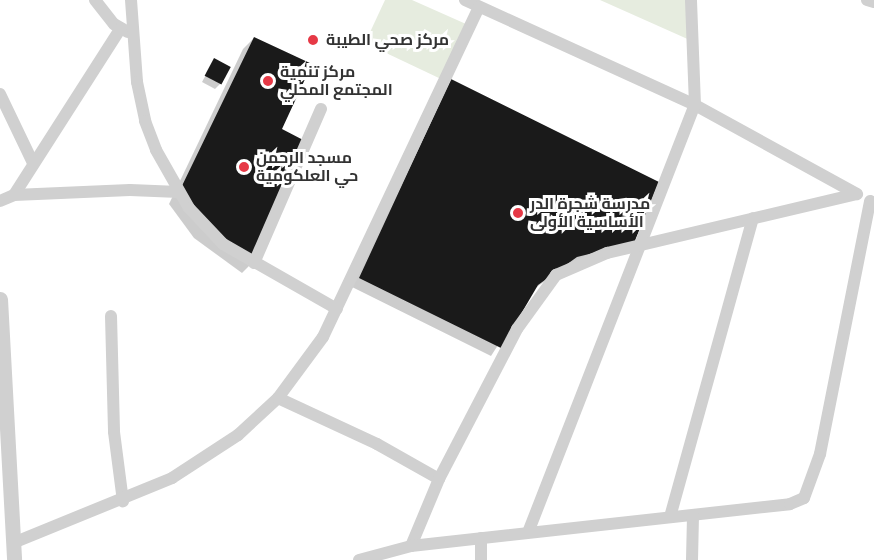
<!DOCTYPE html>
<html>
<head>
<meta charset="utf-8">
<style>
	body { margin:0 }
	#map { position:relative; width:874px; height:560px; overflow:hidden; background:#fff; font-family:Signika,Cairo,sans-serif }
	div>[style] { position:absolute }
	[style*='--x'] { left:calc(var(--x)*1px); top:calc(var(--y)*1px); width:calc(var(--w)*1px); rotate:calc(var(--a)*1deg) }
	.green>* { inset:0; background:#e6ecdf }
	.shadow>* { inset:0; background:#0003 }
	.building>* { inset:0; background:#1a1a1a; transform-origin:0 0 }
	.minor>* { height:12px; margin:-6px; padding:0 6px; transform-origin:6px; border-radius:6px; background:#d0d0d0 }
	.tertiary>* { height:15px; margin:-7.5px; padding:0 7.5px; transform-origin:7.5px; border-radius:7.5px; background:#d0d0d0 }
	.dots>* { width:16px; height:16px; translate:-50% -50%; box-sizing:border-box; border:3px solid #fff; border-radius:50% }
	span { translate:-50% -50%; white-space:nowrap; text-align:center; line-height:1.15; -webkit-text-stroke:6px #fff; paint-order:stroke }
	.poi-label { font-size:16px; color:#333; font-weight:700 }
	.left { translate:0 -50%; text-align:left }
</style>
</head>
<body>
<div id="map">
	<div class="green">
		<i style="clip-path:polygon(385px 0,412px 0,466px 24px,441px 79px,365px 43px)"></i>
		<i style="clip-path:polygon(600px 0,691px 0,692px 41px)"></i>
	</div>
	<div class="shadow">
		<i style="clip-path:polygon(254px 38px,280px 129px,252px 263px,242px 273px,194px 238px,169px 204px,243px 49px)"></i>
		<i style="clip-path:polygon(214px 60px,220px 84px,215px 89px,202px 82px)"></i>
		<i style="clip-path:polygon(443px 89px,632px 243px,567px 265px,534px 289px,491px 356px,352px 287px)"></i>
	</div>
	<div class="building">
		<i style="clip-path:polygon(254px 37px,312px 64px,282px 129px,307px 142px,254px 263px,223px 244px,179px 192px)"></i>
		<i style="left:214px;top:58px;width:19px;height:20px;rotate:28deg"></i>
		<i style="clip-path:polygon(451px 79px,659px 182px,634px 243px,577px 257px,538px 285px,501px 348px,359px 278px)"></i>
	</div>
	<div class="minor">
		<i style="--x:95;--y:0;--w:31;--a:52"></i>
		<i style="--x:114;--y:24;--w:16;--a:30"></i>
		<i style="--x:131;--y:0;--w:82;--a:85.8"></i>
		<i style="--x:137;--y:82;--w:40;--a:78"></i>
		<i style="--x:145;--y:121;--w:31;--a:69"></i>
		<i style="--x:156;--y:150;--w:67;--a:60.4"></i>
		<i style="--x:189;--y:208;--w:50;--a:46.6"></i>
		<i style="--x:223;--y:244;--w:131;--a:29.7"></i>
		<i style="--x:465;--y:0;--w:253;--a:24.5"></i>
		<i style="--x:695;--y:105;--w:185;--a:28.8"></i>
		<i style="--x:867;--y:0;--w:7;--a:16"></i>
		<i style="--x:0;--y:94;--w:76;--a:64.4"></i>
		<i style="--x:14;--y:195;--w:198;--a:-57.4"></i>
		<i style="--x:0;--y:201;--w:15;--a:-23"></i>
		<i style="--x:14;--y:195;--w:116;--a:-2.5"></i>
		<i style="--x:130;--y:190;--w:49;--a:2.3"></i>
		<i style="--x:254;--y:263;--w:168;--a:-66.5"></i>
		<i style="--x:111;--y:316;--w:116;--a:88.5"></i>
		<i style="--x:114;--y:432;--w:70;--a:82.6"></i>
		<i style="--x:278;--y:398;--w:109;--a:24.9"></i>
		<i style="--x:377;--y:444;--w:71;--a:29.4"></i>
		<i style="--x:670;--y:517;--w:310;--a:-74.5"></i>
		<i style="--x:529;--y:530;--w:456;--a:-68.7"></i>
		<i style="--x:695;--y:105;--w:105;--a:-92.2"></i>
		<i style="--x:13;--y:543;--w:172;--a:-22.2"></i>
		<i style="--x:172;--y:478;--w:79;--a:-33.1"></i>
		<i style="--x:238;--y:435;--w:54;--a:-42.8"></i>
		<i style="--x:278;--y:398;--w:76;--a:-53.6"></i>
		<i style="--x:323;--y:337;--w:365;--a:-64.7"></i>
		<i style="--x:411;--y:546;--w:73;--a:-67.3"></i>
		<i style="--x:439;--y:479;--w:169;--a:-62.5"></i>
		<i style="--x:517;--y:329;--w:67;--a:-54.2"></i>
		<i style="--x:556;--y:275;--w:56;--a:-23.3"></i>
		<i style="--x:607;--y:253;--w:256;--a:-13.3"></i>
		<i style="--x:359;--y:560;--w:54;--a:-15.1"></i>
		<i style="--x:411;--y:546;--w:381;--a:-6.3"></i>
		<i style="--x:790;--y:504;--w:15;--a:-23"></i>
		<i style="--x:804;--y:498;--w:47;--a:-70"></i>
		<i style="--x:820;--y:454;--w:258;--a:-78.8"></i>
		<i style="--x:481;--y:560;--w:22;--a:-90"></i>
		<i style="--x:692;--y:560;--w:45;--a:-88.7"></i>
	</div>
	<div class="tertiary">
		<i style="--x:0;--y:299;--w:261;--a:86.9"></i>
	</div>
	<div class="dots">
		<i style="left:313px;top:40px;background:#e63946"></i>
		<i style="left:268px;top:81px;background:#e63946"></i>
		<i style="left:244px;top:167px;background:#e63946"></i>
		<i style="left:518px;top:213px;background:#e63946"></i>
	</div>
	<div class="poi-label">
		<span class="left" style="left:326px;top:40px">مركز صحي الطيبة</span>
		<span class="left" style="left:280px;top:81px">مركز تنمية<br>المجتمع المحلي</span>
		<span class="left" style="left:256px;top:167px">مسجد الرحمن<br>حي العلكومية</span>
		<span class="left" style="left:530px;top:213px">مدرسة شجرة الدر<br>الأساسية الأولى</span>
	</div>
</div>
</body>
</html>
